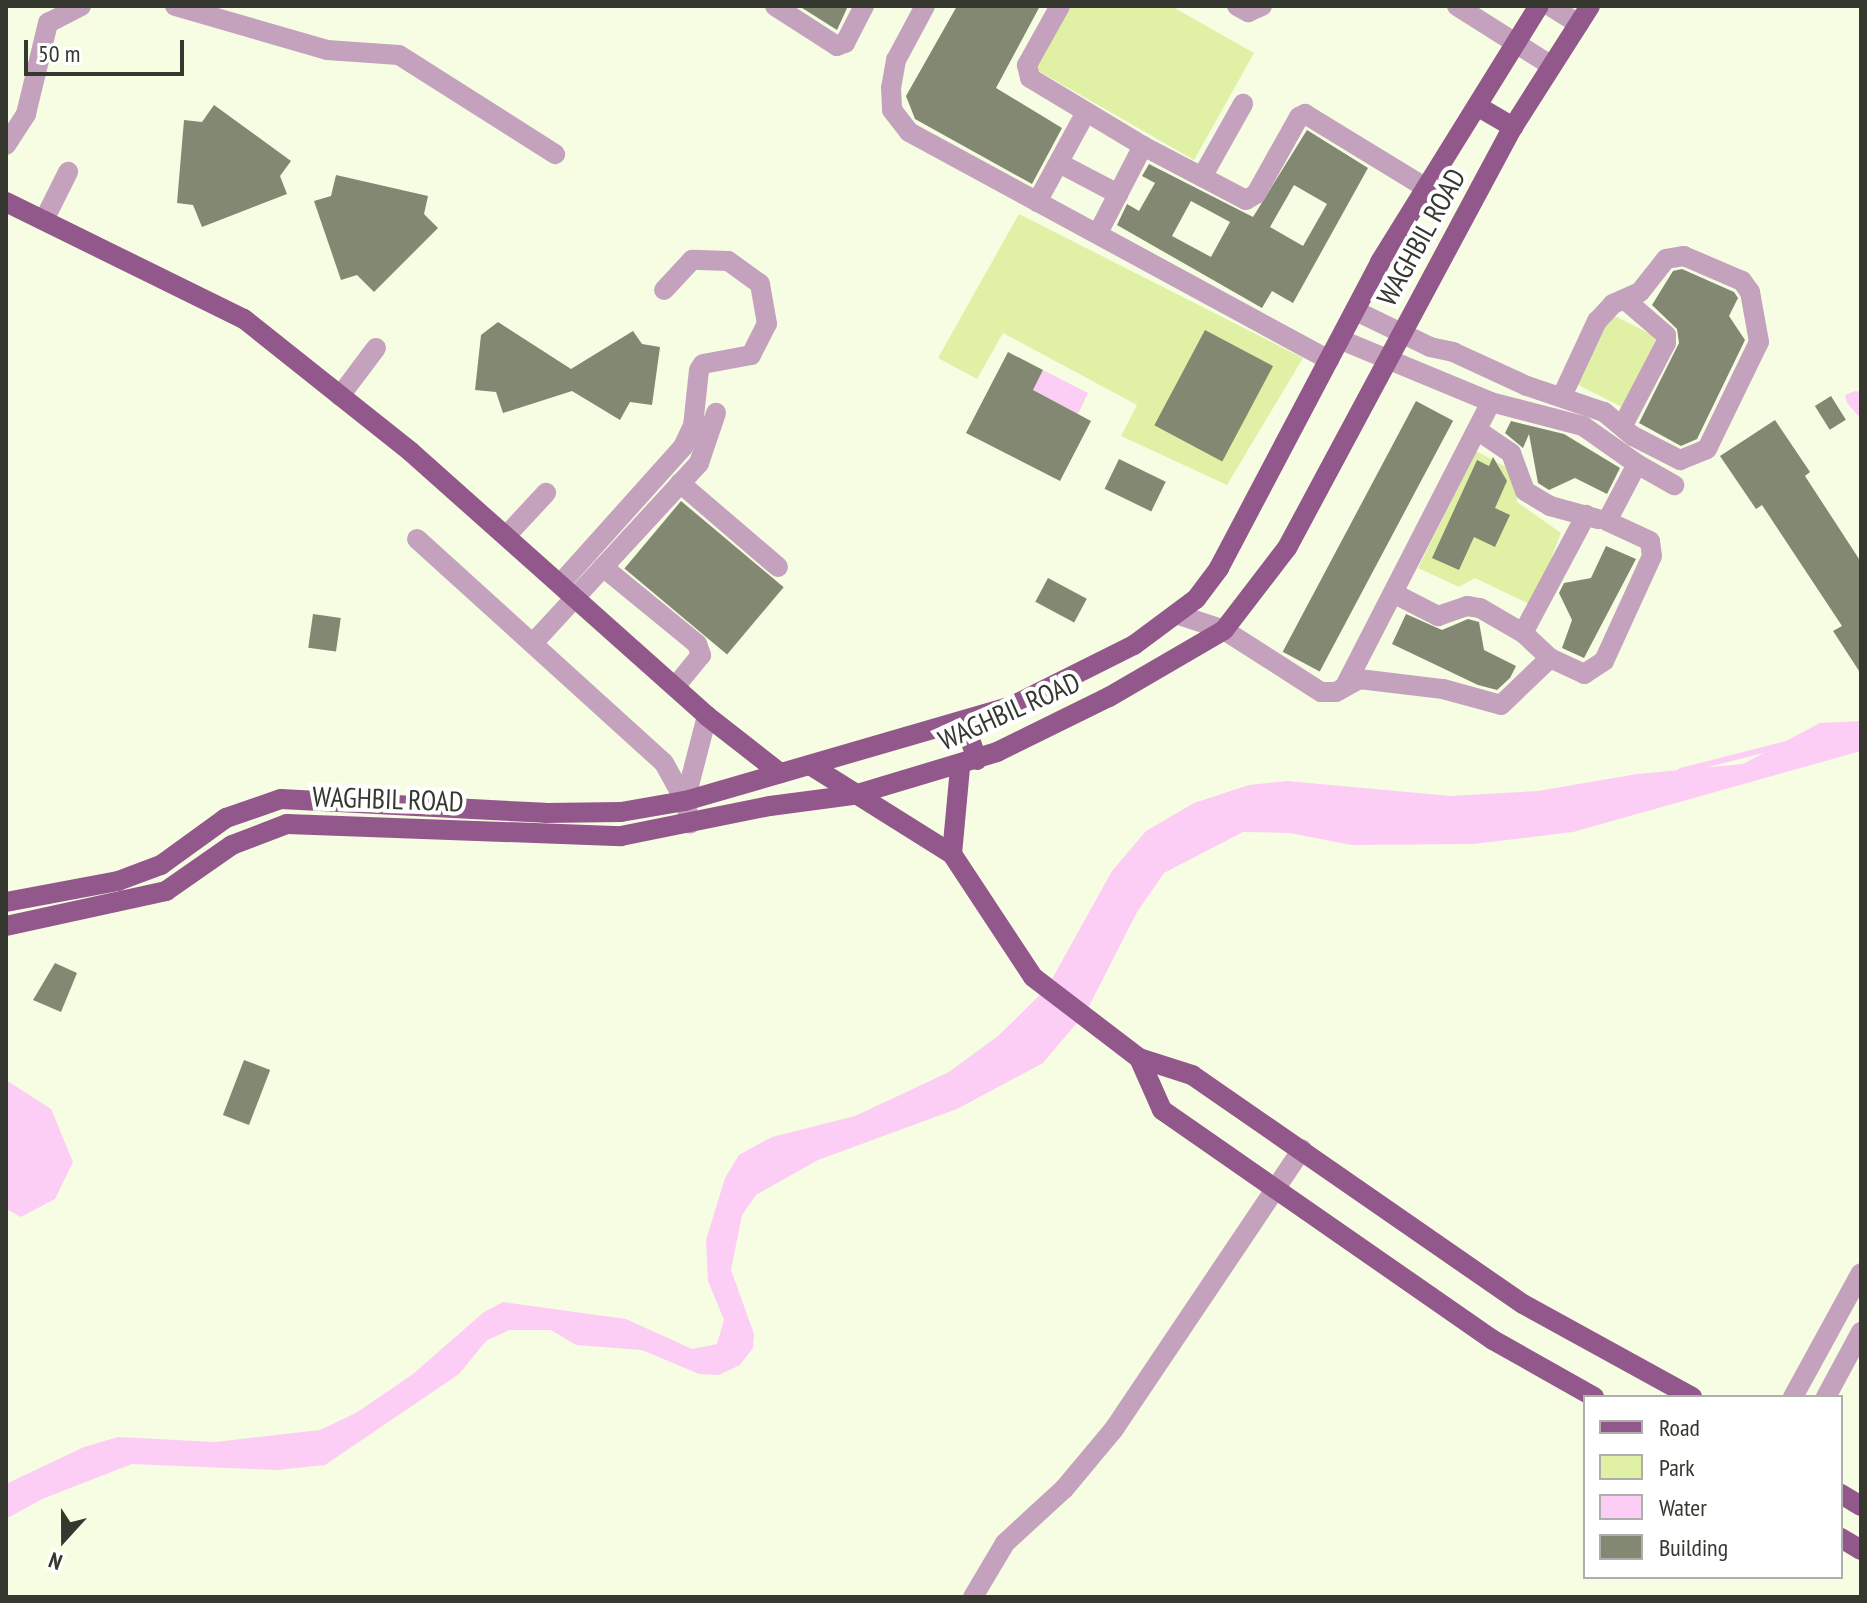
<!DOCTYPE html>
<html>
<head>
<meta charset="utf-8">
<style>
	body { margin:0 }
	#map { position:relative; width:1867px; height:1603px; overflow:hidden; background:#f6fde3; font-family:"PT Sans Narrow",sans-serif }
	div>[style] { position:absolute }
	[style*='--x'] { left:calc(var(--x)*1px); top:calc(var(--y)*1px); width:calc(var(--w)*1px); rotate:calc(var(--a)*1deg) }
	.green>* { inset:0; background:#e0f1a6; transform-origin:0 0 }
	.water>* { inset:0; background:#fdcef5 }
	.stream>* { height:6px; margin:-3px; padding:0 3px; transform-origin:3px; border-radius:3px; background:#fdcef5 }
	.building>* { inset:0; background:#828871; transform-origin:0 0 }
	.minor>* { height:20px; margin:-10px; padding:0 10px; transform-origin:10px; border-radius:10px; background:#c4a2be }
	.major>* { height:20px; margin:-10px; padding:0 10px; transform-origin:10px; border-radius:10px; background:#93588b }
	span { translate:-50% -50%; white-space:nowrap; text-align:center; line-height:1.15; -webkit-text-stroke:8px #fff; paint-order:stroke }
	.street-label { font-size:28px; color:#35382e }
	.frame { position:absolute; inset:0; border:8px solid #35382e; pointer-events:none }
	.legend { position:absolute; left:1583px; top:1395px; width:260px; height:184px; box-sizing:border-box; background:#fff; border:2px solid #aeafab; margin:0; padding:10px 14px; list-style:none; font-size:24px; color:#35382e }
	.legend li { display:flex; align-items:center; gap:16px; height:40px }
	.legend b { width:40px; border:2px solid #aeafab }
	.north { position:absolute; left:24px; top:1499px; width:80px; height:80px; -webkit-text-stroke:6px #fff; paint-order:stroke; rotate:201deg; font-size:22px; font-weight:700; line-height:32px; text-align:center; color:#35382e }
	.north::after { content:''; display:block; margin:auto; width:28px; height:36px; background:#35382e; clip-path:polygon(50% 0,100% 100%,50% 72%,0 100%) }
	.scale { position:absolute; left:24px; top:40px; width:160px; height:36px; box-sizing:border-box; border:4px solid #35382e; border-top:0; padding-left:10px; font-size:24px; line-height:28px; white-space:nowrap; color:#35382e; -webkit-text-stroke:6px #fff; paint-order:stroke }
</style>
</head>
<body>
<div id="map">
	<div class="green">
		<i style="clip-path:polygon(1071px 6px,1171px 6px,1254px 53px,1194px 160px,1035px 69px)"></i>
		<i style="clip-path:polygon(1019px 214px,1303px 358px,1227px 485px,1121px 436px,1137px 405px,1003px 333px,977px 379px,938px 358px)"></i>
		<i style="left:1611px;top:314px;width:54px;height:78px;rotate:27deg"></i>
		<i style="clip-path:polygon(1476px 451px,1515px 472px,1517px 502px,1561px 533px,1533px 606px,1475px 578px,1459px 587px,1418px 568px)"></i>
	</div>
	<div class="water">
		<i style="clip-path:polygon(1043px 370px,1088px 393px,1078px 414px,1060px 405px,1020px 416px)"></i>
		<i style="clip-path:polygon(1855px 391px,1861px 392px,1861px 419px,1847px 403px,1845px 395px)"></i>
		<i style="clip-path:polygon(1861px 721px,1861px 751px,1573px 832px,1473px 844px,1351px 845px,1290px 833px,1243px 832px,1164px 873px,1137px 912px,1086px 1012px,1043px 1063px,957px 1109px,818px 1160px,756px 1195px,742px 1215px,731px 1270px,754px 1334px,753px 1348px,740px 1365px,719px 1375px,699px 1374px,642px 1350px,576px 1345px,551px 1330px,509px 1330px,486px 1341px,459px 1374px,325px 1465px,277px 1470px,132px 1464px,42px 1499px,6px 1519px,6px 1484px,84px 1447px,118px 1437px,215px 1442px,320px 1430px,356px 1413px,413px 1374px,484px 1312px,503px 1302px,626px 1319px,692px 1349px,717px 1344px,724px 1320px,708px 1281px,706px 1240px,725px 1178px,739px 1155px,772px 1137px,855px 1116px,949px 1072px,998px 1036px,1047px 988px,1112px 871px,1146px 831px,1194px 803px,1249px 785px,1287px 781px,1451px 796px,1538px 791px,1637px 774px,1743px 764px,1820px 723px)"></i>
		<i style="clip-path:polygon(6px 1080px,51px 1109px,73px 1162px,55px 1199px,21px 1217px,6px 1209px)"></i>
	</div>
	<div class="stream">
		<i style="--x:1681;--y:771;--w:113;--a:-14.4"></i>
	</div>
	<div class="building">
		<i style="clip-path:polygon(799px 6px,848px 6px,837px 30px)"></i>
		<i style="clip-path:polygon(957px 6px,1040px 6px,996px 88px,1062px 128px,1032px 184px,915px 119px,906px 96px)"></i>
		<i style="clip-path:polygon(214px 105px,291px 161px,280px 176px,287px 194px,202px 227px,193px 205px,177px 203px,184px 120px,202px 122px)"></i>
		<i style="clip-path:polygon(evenodd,1307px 130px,1368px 168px,1293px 303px,1272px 291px,1262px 308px,1117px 225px,1127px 204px,1139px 211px,1155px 183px,1142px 176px,1149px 164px,1253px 217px,1307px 130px,1294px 185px,1327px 204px,1303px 246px,1270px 227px,1294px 185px,1307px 130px,1191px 201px,1230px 222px,1211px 257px,1172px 236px,1191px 201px)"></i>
		<i style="clip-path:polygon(336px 175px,428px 196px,424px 214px,438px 228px,374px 292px,357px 275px,341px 280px,314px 201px,331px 196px)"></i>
		<i style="clip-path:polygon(1682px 269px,1734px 292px,1738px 298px,1729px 316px,1745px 340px,1697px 439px,1681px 446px,1639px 423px,1679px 343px,1677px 329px,1652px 305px,1673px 271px)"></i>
		<i style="clip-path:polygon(498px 322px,571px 369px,633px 331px,642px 344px,660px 347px,652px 405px,630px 402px,620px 420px,572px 391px,503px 413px,496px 392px,475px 390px,481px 335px)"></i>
		<i style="left:1205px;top:330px;width:77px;height:108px;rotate:28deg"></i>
		<i style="clip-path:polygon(1008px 352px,1043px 370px,1033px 390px,1091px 421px,1060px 481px,966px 433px)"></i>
		<i style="left:1831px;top:396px;width:28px;height:19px;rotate:58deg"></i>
		<i style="left:1416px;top:401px;width:42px;height:284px;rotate:28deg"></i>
		<i style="clip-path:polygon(1775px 420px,1810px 472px,1805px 476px,1861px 562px,1861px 674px,1833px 631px,1842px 626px,1762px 505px,1756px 509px,1720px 456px)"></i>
		<i style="clip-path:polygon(1511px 421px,1564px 434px,1620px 468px,1607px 494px,1575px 478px,1549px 490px,1538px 483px,1529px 434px,1523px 448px,1505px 433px)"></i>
		<i style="clip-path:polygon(1493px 457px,1507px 481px,1495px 508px,1510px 515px,1495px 547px,1474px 537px,1459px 570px,1432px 558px,1477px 460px,1489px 466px)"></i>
		<i style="left:1119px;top:459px;width:52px;height:33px;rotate:26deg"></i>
		<i style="left:681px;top:501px;width:134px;height:88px;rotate:40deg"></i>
		<i style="clip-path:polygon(1606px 546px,1636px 559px,1584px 658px,1562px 648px,1572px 620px,1559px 593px,1564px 583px,1591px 578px)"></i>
		<i style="left:1048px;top:578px;width:44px;height:27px;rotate:28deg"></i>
		<i style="left:313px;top:614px;width:28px;height:34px;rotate:8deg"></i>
		<i style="clip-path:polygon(1406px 614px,1442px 630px,1468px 619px,1479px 622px,1484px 650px,1516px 666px,1510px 678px,1497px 690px,1478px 685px,1392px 644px)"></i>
		<i style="clip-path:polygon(55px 963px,77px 973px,61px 1012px,33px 1000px)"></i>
		<i style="left:244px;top:1060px;width:28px;height:59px;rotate:21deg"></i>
	</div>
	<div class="minor">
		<i style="--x:175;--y:6;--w:158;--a:16.1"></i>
		<i style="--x:327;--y:50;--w:72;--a:4"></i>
		<i style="--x:399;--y:55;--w:185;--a:32.4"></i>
		<i style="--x:775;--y:6;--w:74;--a:32.8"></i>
		<i style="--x:837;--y:46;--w:9;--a:-21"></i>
		<i style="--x:845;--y:43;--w:42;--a:-62.8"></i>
		<i style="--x:925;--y:6;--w:61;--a:118.2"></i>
		<i style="--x:896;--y:60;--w:28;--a:100"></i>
		<i style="--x:891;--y:88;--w:22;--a:87"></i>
		<i style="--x:892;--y:110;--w:28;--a:52"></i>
		<i style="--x:909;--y:132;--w:478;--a:28.5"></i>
		<i style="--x:1060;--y:6;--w:68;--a:119.2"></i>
		<i style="--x:1027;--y:65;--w:13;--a:77"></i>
		<i style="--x:1030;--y:78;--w:132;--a:31"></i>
		<i style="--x:1237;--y:6;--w:13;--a:29"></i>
		<i style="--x:1248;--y:12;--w:15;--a:-23"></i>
		<i style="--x:1457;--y:6;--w:112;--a:32.3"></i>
		<i style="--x:1550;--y:6;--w:34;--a:32"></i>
		<i style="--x:6;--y:145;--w:37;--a:-57"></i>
		<i style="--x:26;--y:114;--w:94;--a:-76.4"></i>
		<i style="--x:48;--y:23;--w:37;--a:-27"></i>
		<i style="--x:1059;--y:163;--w:67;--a:27.7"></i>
		<i style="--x:1202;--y:177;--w:84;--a:-60.7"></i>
		<i style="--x:1037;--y:202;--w:102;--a:-61.4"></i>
		<i style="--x:44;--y:220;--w:54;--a:-63.4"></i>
		<i style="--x:1098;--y:233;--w:98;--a:-62.7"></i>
		<i style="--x:1143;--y:146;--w:116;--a:27.7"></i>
		<i style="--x:1246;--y:200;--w:12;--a:-31"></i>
		<i style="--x:1256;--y:194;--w:88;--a:-60.8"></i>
		<i style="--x:1299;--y:117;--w:7;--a:-27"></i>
		<i style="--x:1305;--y:114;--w:142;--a:31.4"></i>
		<i style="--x:1356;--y:311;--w:82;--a:25.9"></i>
		<i style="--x:1430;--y:347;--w:24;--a:12"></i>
		<i style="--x:1453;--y:352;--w:81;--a:24.7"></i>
		<i style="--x:1527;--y:386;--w:81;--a:18.7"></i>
		<i style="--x:1604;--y:412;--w:38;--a:40"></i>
		<i style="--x:1633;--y:436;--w:53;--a:27.1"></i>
		<i style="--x:1680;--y:460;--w:29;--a:-22"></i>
		<i style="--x:1707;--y:449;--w:119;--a:-64.1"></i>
		<i style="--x:1759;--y:342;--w:51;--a:-100.2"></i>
		<i style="--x:1750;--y:292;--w:14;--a:-126"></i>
		<i style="--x:1742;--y:281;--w:63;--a:-156.7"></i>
		<i style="--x:1684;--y:256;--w:18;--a:171"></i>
		<i style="--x:1666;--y:259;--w:42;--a:128.2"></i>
		<i style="--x:1640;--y:292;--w:30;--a:156"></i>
		<i style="--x:1613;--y:304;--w:23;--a:133"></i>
		<i style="--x:1597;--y:321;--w:81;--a:115"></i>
		<i style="--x:340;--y:396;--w:60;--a:-53.1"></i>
		<i style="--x:1622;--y:427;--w:95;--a:-62.4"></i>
		<i style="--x:1666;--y:343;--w:8;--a:-90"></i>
		<i style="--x:1666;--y:335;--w:55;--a:-139.4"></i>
		<i style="--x:1477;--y:430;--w:41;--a:34.1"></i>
		<i style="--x:1511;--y:453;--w:40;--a:69.8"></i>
		<i style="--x:1525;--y:491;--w:29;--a:31"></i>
		<i style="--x:1550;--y:506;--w:50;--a:15.2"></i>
		<i style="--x:1637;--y:464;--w:43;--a:29.6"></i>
		<i style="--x:680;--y:483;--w:129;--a:40.6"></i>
		<i style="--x:506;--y:536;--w:59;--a:-47.1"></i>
		<i style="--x:417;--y:539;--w:333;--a:42.2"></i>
		<i style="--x:664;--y:763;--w:43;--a:61.1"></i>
		<i style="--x:685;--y:801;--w:23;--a:77"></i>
		<i style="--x:603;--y:567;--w:122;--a:39.3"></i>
		<i style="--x:697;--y:644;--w:12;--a:70"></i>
		<i style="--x:701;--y:655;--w:41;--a:129.1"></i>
		<i style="--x:561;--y:583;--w:183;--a:-48.1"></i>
		<i style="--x:683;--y:447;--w:23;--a:-65"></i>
		<i style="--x:693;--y:426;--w:56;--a:-83.9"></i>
		<i style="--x:699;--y:370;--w:7;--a:-56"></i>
		<i style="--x:703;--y:364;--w:49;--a:-10.6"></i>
		<i style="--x:751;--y:355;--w:35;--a:-63"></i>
		<i style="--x:767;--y:324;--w:41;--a:-99.9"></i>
		<i style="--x:760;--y:284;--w:39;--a:-144"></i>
		<i style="--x:728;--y:261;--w:36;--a:-178"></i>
		<i style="--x:692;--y:260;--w:41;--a:133"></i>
		<i style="--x:1393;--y:593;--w:51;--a:27.1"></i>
		<i style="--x:1438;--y:616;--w:31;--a:-19"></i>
		<i style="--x:1467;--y:606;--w:13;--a:9"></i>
		<i style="--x:1480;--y:608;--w:50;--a:30.2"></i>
		<i style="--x:1176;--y:614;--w:51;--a:18.4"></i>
		<i style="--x:1224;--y:630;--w:115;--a:32.6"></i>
		<i style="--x:1321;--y:692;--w:15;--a:0"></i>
		<i style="--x:1336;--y:692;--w:26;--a:-29"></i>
		<i style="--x:1359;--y:679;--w:85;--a:6.8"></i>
		<i style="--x:1443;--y:689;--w:60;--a:15.4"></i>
		<i style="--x:1501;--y:705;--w:68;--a:-43.8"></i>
		<i style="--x:1550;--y:658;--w:38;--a:25"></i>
		<i style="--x:1584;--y:674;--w:24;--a:-33"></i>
		<i style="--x:1604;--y:661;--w:115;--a:-65.4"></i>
		<i style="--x:1652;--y:556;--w:15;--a:-98"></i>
		<i style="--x:1650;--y:541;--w:47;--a:-155.1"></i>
		<i style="--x:1607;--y:521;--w:64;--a:-62.2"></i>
		<i style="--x:1637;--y:464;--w:66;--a:-144.9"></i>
		<i style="--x:1583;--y:426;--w:95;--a:-165.4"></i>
		<i style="--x:1491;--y:402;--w:162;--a:-157.5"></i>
		<i style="--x:535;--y:641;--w:242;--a:-47.3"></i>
		<i style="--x:699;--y:463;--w:53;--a:-71.2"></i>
		<i style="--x:1550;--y:658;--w:37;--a:-137"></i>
		<i style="--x:1523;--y:633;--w:134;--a:-61.9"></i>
		<i style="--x:1345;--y:686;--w:319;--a:-62.8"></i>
		<i style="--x:685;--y:801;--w:88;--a:-75.5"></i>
		<i style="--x:1793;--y:1397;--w:141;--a:-61.3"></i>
		<i style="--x:1826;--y:1397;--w:74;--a:-61.7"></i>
		<i style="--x:973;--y:1597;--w:63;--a:-59.3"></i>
		<i style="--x:1005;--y:1543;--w:80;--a:-42.5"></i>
		<i style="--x:1064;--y:1489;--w:78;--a:-50.2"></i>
		<i style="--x:1114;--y:1429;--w:337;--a:-56.1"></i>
	</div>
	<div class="major">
		<i style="--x:1477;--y:106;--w:42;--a:30.3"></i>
		<i style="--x:6;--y:202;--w:265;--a:26.2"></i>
		<i style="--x:244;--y:319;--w:213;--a:38.5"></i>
		<i style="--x:411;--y:452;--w:397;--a:41.7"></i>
		<i style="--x:707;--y:716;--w:93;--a:38"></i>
		<i style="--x:964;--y:721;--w:41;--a:71.6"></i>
		<i style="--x:810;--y:765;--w:168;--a:32.1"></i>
		<i style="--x:952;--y:854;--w:147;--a:56.6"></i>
		<i style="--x:1033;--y:977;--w:133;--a:37.4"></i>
		<i style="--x:1139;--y:1058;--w:56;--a:17.8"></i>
		<i style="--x:1192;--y:1075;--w:402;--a:34.7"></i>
		<i style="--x:1523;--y:1304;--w:193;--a:28.8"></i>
		<i style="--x:952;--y:854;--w:87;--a:-84.7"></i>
		<i style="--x:6;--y:902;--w:114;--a:-10.6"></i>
		<i style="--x:118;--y:881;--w:46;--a:-20.4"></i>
		<i style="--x:161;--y:865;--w:80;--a:-35.9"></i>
		<i style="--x:226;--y:818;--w:58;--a:-19.1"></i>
		<i style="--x:281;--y:799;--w:264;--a:3"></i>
		<i style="--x:545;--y:813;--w:76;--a:-0.8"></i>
		<i style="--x:621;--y:812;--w:65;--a:-9.8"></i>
		<i style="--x:685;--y:801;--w:341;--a:-16.2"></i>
		<i style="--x:1012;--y:706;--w:136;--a:-26.6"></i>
		<i style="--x:1134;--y:645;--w:77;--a:-36.6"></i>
		<i style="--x:1196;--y:599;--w:39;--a:-53"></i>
		<i style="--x:1219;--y:568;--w:346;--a:-62.2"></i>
		<i style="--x:1380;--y:262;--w:301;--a:-58.2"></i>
		<i style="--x:6;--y:926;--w:164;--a:-12.3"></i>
		<i style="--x:166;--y:891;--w:80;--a:-34.9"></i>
		<i style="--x:232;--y:845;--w:59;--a:-20.9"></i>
		<i style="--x:287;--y:824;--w:334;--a:2.1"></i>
		<i style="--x:621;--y:836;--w:152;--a:-11.4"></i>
		<i style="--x:770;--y:806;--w:85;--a:-7.5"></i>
		<i style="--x:854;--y:795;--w:149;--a:-16.7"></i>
		<i style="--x:997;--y:752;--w:125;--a:-26.2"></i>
		<i style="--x:1109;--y:697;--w:133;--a:-30.2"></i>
		<i style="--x:1224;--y:630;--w:103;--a:-52.5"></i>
		<i style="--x:1287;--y:548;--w:478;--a:-61.8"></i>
		<i style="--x:1513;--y:127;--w:143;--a:-57.5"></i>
		<i style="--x:1139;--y:1058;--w:57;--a:66.1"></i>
		<i style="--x:1162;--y:1110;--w:403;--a:34.8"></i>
		<i style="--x:1493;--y:1340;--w:116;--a:29.4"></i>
		<i style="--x:1841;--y:1494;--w:23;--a:31"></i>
		<i style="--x:1841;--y:1538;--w:23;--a:31"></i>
	</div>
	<div class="street-label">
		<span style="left:1421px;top:237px;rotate:-61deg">WAGHBIL ROAD</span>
		<span style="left:1009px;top:711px;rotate:-24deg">WAGHBIL ROAD</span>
		<span style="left:388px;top:799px;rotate:2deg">WAGHBIL ROAD</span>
	</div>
	<div class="frame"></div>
	<ul class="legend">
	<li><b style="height:10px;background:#93588b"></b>Road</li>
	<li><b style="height:22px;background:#e0f1a6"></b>Park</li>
	<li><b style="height:22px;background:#fdcef5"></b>Water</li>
	<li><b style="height:22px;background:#828871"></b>Building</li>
	</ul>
	<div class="north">N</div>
	<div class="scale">50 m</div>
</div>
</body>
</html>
